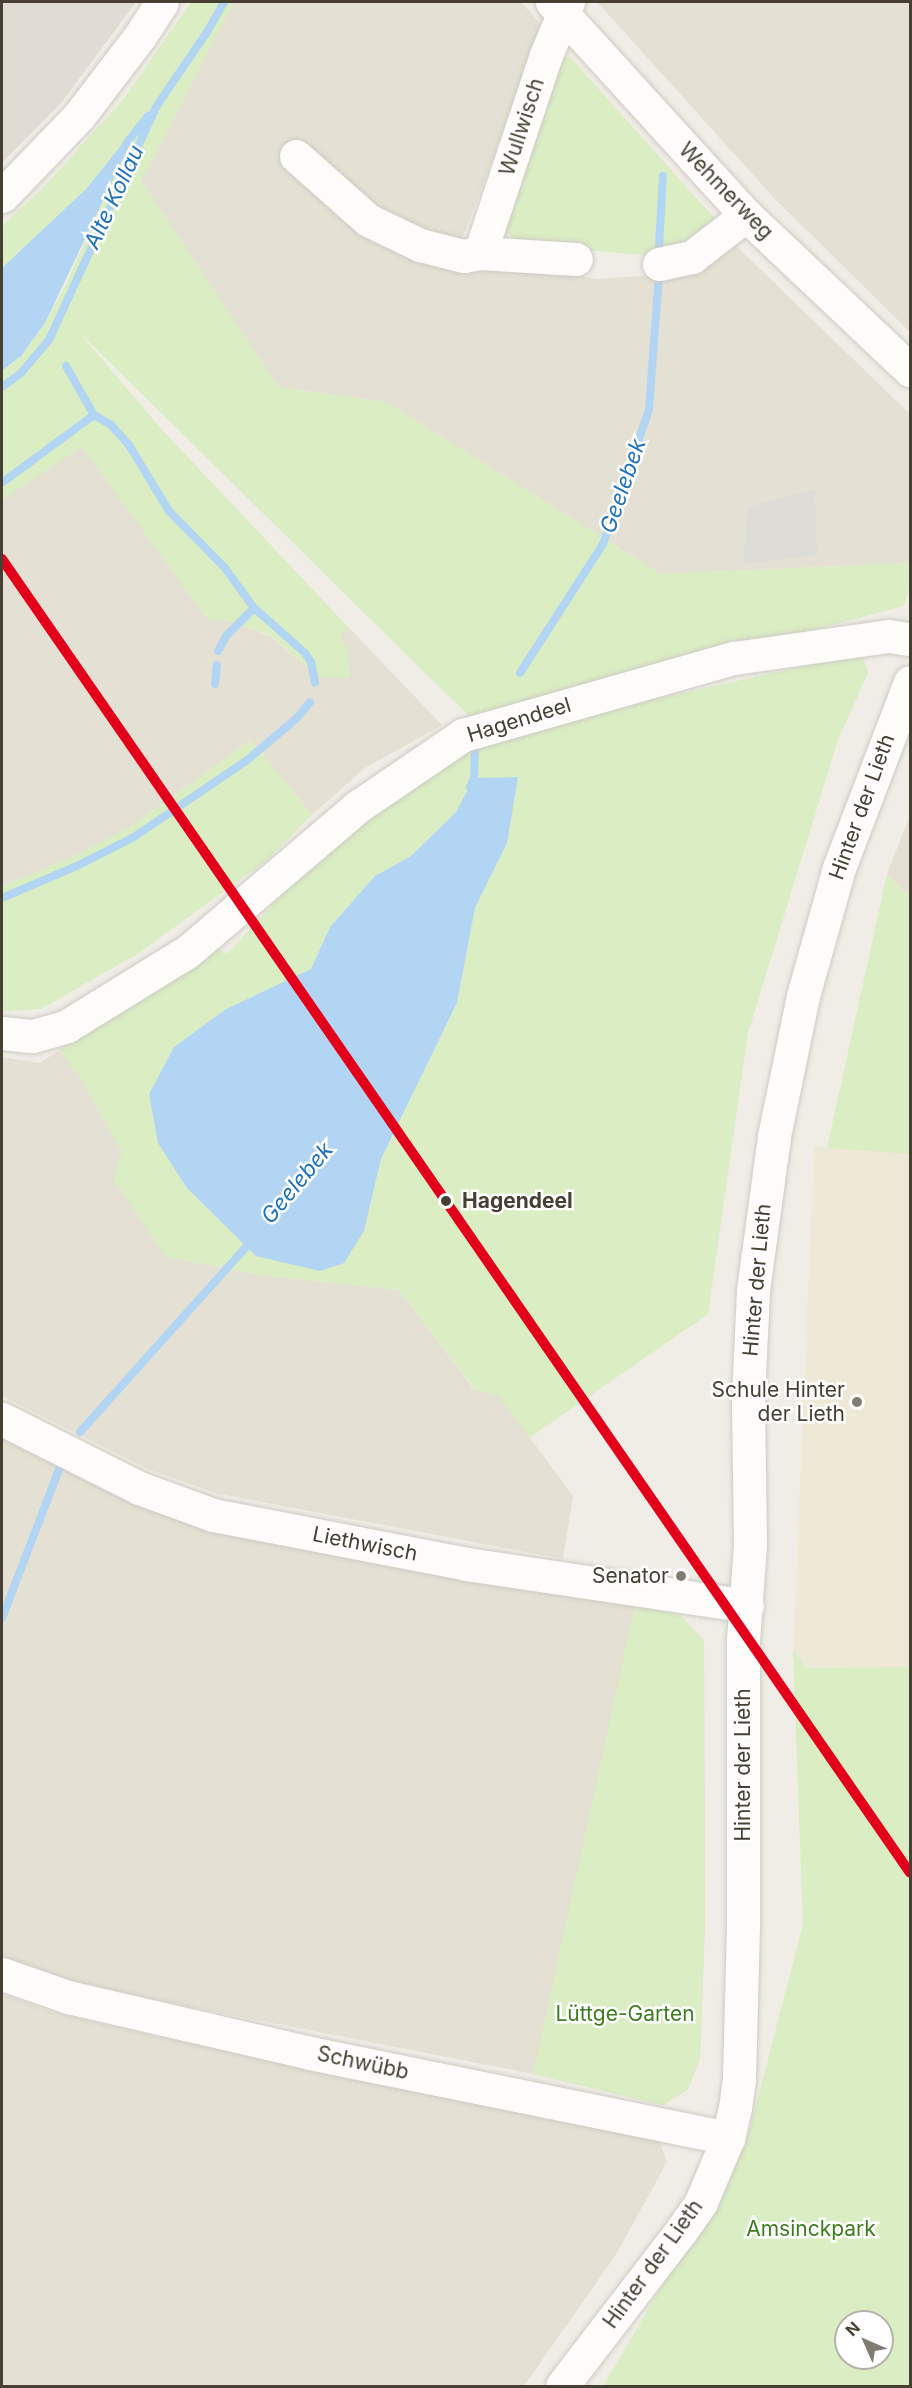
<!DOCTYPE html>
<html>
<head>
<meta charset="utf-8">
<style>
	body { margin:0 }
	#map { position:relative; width:912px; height:2388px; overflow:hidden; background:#efede6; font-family:Inter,sans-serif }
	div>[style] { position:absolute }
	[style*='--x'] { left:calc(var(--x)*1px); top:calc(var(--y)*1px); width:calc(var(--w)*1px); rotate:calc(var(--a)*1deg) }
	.residential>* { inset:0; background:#e4e0d3 }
	.industrial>* { inset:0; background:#e0dcd4 }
	.education>* { inset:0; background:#eee9d7 }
	.green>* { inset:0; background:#daedc3 }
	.parking>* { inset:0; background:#dedcd6 }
	.water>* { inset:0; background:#b1d5f3 }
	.stream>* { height:8px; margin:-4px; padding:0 4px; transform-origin:4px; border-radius:4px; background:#b1d5f3 }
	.roads { filter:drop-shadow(0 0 2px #cdcbc4) drop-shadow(0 0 2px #cdcbc4) }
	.minor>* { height:33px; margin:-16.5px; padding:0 16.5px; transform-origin:16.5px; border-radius:16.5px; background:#fdfcfb }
	.metro-1>* { height:10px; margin:-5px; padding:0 5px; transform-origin:5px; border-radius:5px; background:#e2001a }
	.dots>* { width:16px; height:16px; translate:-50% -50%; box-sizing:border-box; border:3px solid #fff; border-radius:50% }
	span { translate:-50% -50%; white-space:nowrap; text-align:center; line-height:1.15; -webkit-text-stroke:5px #fff; paint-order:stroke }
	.street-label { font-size:21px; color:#463f32 }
	.stop-label { font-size:21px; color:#463f32; font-weight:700 }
	.left { translate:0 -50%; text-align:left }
	.poi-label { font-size:21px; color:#463f32 }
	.right { translate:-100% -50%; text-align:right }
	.park-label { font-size:21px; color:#3e7d1f }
	.water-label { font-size:22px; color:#2072bd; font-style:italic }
	.frame { position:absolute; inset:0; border:3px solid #463f32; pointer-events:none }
	.north { position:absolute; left:834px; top:2310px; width:60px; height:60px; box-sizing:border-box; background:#fff; border:2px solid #b5b2ad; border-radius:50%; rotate:315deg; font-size:16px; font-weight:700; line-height:24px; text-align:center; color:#463f32 }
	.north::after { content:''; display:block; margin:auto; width:21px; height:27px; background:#817c71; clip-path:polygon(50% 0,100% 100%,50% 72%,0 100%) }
</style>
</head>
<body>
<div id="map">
	<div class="residential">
		<i style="clip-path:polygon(234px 2px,521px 2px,543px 27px,461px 242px,475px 270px,536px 268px,596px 279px,685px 273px,730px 240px,910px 414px,910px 563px,661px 574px,386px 402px,278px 387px,141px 181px)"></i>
		<i style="clip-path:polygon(597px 2px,910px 2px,910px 332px,776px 200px)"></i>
		<i style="clip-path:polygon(82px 446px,207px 619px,232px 622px,270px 636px,303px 664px,322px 677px,340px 636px,349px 628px,442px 725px,365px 768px,312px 815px,251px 740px,128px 828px,72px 857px,2px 886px,2px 500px)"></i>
		<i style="clip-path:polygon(910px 816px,910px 897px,887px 874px)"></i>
		<i style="clip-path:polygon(59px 1050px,81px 1078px,122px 1153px,165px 1257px,261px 1275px,399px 1290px,473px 1388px,500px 1397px,573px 1496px,563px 1559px,215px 1493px,148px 1469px,2px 1396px,2px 1057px,40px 1063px)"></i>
		<i style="clip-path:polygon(2px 1434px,140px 1502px,680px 1615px,704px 1641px,705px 1922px,700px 2058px,688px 2089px,663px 2105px,533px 2074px,150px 1999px,67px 1980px,2px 1956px)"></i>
		<i style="clip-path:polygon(2px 1994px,52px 2012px,137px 2032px,658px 2137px,667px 2162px,615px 2256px,524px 2386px,2px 2386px)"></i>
	</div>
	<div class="industrial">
		<i style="clip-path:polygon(2px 2px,136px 2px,62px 102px,2px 163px)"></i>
	</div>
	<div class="education">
		<i style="clip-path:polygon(814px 1146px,910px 1154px,910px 1842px,834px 1699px,793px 1651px)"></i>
	</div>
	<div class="green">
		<i style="clip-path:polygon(191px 2px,234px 2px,141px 181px,278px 387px,386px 402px,661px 574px,910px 563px,910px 586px,904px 606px,472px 719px,77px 330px,164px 432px,349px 628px,340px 636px,348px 649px,350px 678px,322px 677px,303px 664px,270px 635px,232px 622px,207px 619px,82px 447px,2px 500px,2px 371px,22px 355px,46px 321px,66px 284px,128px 145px,121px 145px,86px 189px,2px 268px,2px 226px,43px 188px,122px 101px)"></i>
		<i style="clip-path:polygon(562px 57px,570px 57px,716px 220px,685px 249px,653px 256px,521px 244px,506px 232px,502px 216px)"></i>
		<i style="clip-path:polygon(evenodd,862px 653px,868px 673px,838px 740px,748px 1033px,708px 1314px,529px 1438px,500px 1397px,474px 1388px,399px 1290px,261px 1275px,165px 1257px,113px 1179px,122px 1153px,81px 1078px,59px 1050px,216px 946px,227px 954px,351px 821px,470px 748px,661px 698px,862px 653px,474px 778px,507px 843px,475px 908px,457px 1004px,381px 1159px,364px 1231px,256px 1256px,187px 1188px,158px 1143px,149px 1094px,174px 1047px,226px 1009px,311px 969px,330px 927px,375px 876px,411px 856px,456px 812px,474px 778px)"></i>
		<i style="clip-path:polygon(251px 740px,312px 815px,267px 860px,139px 953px,41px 1009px,2px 1011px,2px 886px,72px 857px,128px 828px)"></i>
		<i style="clip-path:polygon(887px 874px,910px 897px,910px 1154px,827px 1148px)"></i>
		<i style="clip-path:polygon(635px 1605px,680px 1615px,704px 1641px,705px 1922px,700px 2058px,688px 2089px,663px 2105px,533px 2074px)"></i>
		<i style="clip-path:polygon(evenodd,793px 1651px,807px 1668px,910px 1667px,910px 2386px,603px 2386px,746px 2144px,803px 1924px,793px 1651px,846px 2322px,882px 2322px,882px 2358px,846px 2358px,846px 2322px)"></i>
	</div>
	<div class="parking">
		<i style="clip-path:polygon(815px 489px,817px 555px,743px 564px,748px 507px)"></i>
	</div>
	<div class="water">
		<i style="clip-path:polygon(123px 143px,128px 148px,46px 321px,22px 355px,2px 371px,2px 268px,86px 189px)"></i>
		<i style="clip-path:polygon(518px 777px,507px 843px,475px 908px,457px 1003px,381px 1159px,364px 1231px,344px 1263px,320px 1271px,256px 1256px,187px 1188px,158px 1143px,149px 1094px,174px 1047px,226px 1009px,311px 969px,330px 927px,375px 876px,411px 856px,456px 812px,474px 778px)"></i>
	</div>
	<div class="stream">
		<i style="--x:126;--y:144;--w:36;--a:-52"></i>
		<i style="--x:659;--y:247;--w:71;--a:-86.8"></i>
		<i style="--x:66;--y:366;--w:56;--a:60.3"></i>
		<i style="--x:94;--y:415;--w:20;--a:30"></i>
		<i style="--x:111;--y:425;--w:27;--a:48"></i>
		<i style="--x:129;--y:445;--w:77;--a:58.8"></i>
		<i style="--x:169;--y:511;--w:80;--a:45.5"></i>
		<i style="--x:225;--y:568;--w:49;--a:54.1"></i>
		<i style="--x:254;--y:608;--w:68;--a:41.4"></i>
		<i style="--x:305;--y:653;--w:11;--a:56"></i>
		<i style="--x:311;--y:662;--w:21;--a:79"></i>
		<i style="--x:2;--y:387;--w:24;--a:-36"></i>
		<i style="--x:21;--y:373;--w:43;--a:-49.7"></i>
		<i style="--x:49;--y:340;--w:256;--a:-65.3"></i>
		<i style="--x:156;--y:107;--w:91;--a:-55.8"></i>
		<i style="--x:207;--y:32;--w:34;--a:-60"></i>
		<i style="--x:3;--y:482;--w:113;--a:-36.4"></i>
		<i style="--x:218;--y:651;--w:18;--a:-61"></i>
		<i style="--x:227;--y:635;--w:38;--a:-45"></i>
		<i style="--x:520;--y:673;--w:153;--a:-57.2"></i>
		<i style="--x:603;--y:544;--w:142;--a:-71.1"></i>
		<i style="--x:649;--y:410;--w:135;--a:-85.8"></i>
		<i style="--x:215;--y:684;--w:19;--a:-84"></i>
		<i style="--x:470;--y:787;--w:10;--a:-66"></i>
		<i style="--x:474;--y:778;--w:30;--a:-88"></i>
		<i style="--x:2;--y:898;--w:84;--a:-23.2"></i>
		<i style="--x:79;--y:865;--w:62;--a:-27"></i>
		<i style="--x:134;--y:837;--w:135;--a:-34.2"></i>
		<i style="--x:246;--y:761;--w:68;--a:-40.2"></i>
		<i style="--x:298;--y:717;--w:19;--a:-51"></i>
		<i style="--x:80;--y:1432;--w:258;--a:-48.1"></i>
		<i style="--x:2;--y:1618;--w:162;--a:-69"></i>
	</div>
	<div class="roads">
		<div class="minor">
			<i style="--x:552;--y:2;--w:288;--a:47.7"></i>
			<i style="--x:746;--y:215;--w:226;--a:43.4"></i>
			<i style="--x:296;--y:156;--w:96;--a:41.6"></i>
			<i style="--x:368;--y:220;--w:58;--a:25.7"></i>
			<i style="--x:420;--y:245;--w:45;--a:14"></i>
			<i style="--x:464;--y:256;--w:16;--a:-11"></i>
			<i style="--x:480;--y:253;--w:96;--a:3.6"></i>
			<i style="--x:2;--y:196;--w:111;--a:-46.1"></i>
			<i style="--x:79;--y:116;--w:101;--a:-52.7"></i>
			<i style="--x:140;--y:36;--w:40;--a:-57.1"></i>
			<i style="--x:480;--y:253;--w:209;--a:-71.6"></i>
			<i style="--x:546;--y:55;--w:57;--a:-67.5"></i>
			<i style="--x:659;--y:264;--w:34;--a:-12"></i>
			<i style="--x:692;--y:257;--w:68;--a:-37.9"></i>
			<i style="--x:2;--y:1033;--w:31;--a:6"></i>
			<i style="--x:33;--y:1036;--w:35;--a:-16"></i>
			<i style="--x:67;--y:1026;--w:141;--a:-31.7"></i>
			<i style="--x:187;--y:952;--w:227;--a:-40.4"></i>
			<i style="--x:360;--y:805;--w:125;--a:-34.2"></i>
			<i style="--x:463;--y:735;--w:282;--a:-15.9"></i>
			<i style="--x:734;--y:658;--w:156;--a:-8.1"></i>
			<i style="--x:888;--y:636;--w:22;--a:8"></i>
			<i style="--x:2;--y:1419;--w:153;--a:26.7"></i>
			<i style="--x:139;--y:1488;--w:79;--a:20"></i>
			<i style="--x:213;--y:1515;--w:259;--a:10.9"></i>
			<i style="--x:467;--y:1564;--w:283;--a:8.5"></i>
			<i style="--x:2;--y:1974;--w:70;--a:19.2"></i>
			<i style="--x:68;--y:1997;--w:248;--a:13"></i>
			<i style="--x:310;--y:2053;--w:427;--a:11.5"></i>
			<i style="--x:562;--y:2386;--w:195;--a:-52.5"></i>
			<i style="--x:681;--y:2231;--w:35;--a:-55"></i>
			<i style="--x:701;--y:2202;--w:69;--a:-67.1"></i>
			<i style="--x:728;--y:2138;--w:31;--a:-77"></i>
			<i style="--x:735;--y:2108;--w:30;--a:-82"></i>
			<i style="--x:739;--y:2078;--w:152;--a:-88.5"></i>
			<i style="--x:743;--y:1926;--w:286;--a:-90"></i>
			<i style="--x:743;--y:1640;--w:95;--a:-85.8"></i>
			<i style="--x:750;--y:1545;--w:148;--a:-90.8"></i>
			<i style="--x:748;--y:1397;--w:107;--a:-87.3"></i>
			<i style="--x:753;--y:1290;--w:155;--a:-82.2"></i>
			<i style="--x:774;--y:1136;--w:143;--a:-78.3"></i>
			<i style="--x:803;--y:996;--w:133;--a:-74.3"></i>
			<i style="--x:839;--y:868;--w:199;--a:-69.1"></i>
		</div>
	</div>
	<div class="metro-1">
		<i style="--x:2;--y:559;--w:1597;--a:55.35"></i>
	</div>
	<div class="dots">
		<i style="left:446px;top:1201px;background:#463f32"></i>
		<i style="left:857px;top:1402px;background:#817c71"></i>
		<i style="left:681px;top:1576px;background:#817c71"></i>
	</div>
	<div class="street-label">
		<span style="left:522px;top:127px;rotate:-72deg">Wullwisch</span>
		<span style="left:726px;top:191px;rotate:46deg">Wehmerweg</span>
		<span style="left:519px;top:720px;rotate:-17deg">Hagendeel</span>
		<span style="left:862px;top:807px;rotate:-70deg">Hinter der Lieth</span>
		<span style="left:757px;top:1280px;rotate:-85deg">Hinter der Lieth</span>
		<span style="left:365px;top:1544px;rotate:11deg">Liethwisch</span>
		<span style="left:743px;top:1765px;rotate:-90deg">Hinter der Lieth</span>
		<span style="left:363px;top:2063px;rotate:12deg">Schwübb</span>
		<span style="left:653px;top:2264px;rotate:-54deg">Hinter der Lieth</span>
	</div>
	<div class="stop-label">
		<span class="left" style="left:462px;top:1201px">Hagendeel</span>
	</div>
	<div class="poi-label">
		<span class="right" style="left:845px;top:1402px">Schule Hinter<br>der Lieth</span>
		<span class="right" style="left:669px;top:1576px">Senator</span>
	</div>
	<div class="park-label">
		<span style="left:625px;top:2014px">Lüttge-Garten</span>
		<span style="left:811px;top:2229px">Amsinckpark</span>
	</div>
	<div class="water-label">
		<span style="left:114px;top:197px;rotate:-65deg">Alte Kollau</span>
		<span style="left:623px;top:486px;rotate:-71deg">Geelebek</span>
		<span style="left:297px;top:1183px;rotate:-50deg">Geelebek</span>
	</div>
	<div class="frame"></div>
	<div class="north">N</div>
</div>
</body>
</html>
